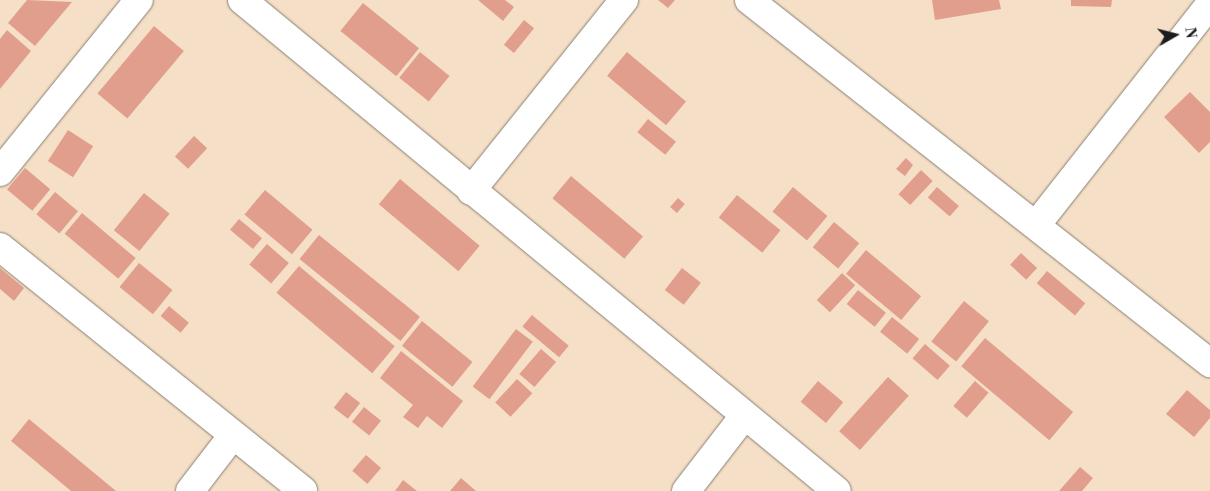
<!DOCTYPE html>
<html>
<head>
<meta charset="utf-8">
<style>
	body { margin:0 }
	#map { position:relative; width:1210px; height:491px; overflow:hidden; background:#f5e0c7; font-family:"Libre Bodoni",serif }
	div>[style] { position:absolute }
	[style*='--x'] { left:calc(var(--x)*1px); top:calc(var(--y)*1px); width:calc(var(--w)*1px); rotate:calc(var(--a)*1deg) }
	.building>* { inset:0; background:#e29e8d; transform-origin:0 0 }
	.roads { filter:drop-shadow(0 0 1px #887e72) drop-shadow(0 0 1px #887e72) }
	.minor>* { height:28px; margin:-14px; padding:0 14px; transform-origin:14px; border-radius:14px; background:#fff }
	span { translate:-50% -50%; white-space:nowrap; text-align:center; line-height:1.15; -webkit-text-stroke:4px #fff; paint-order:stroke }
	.north { position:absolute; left:1150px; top:10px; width:50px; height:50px; -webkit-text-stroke:4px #fff; paint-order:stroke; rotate:82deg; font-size:14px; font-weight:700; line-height:20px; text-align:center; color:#1c1c1c }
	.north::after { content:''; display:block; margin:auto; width:18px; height:22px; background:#1c1c1c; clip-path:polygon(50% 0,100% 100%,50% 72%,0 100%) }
</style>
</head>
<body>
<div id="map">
	<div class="building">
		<i style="clip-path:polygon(27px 0,72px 2px,35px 46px,8px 23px)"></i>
		<i style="clip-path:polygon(478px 0,505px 0,514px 7px,503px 21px)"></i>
		<i style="clip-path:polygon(658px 0,675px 0,668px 8px)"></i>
		<i style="clip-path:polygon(932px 0,999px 0,1001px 9px,935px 20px)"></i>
		<i style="clip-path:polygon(1071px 0,1112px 0,1111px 7px,1071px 6px)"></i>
		<i style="left:363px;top:3px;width:72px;height:36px;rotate:39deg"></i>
		<i style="left:524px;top:20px;width:13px;height:32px;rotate:39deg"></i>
		<i style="left:154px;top:26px;width:39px;height:88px;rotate:40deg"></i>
		<i style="clip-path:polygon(7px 30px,31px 51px,0 89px,0 39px)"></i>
		<i style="left:420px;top:52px;width:38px;height:33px;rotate:39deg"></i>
		<i style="left:627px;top:52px;width:77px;height:31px;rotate:40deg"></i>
		<i style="clip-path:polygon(1190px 92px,1210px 112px,1210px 142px,1199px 153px,1164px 117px)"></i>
		<i style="left:648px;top:119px;width:36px;height:17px;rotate:39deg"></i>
		<i style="left:68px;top:130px;width:30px;height:37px;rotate:33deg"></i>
		<i style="left:194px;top:136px;width:18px;height:28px;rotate:43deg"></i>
		<i style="clip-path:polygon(906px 158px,913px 165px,905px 176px,896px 169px)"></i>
		<i style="left:25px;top:168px;width:33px;height:28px;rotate:40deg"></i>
		<i style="left:921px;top:170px;width:16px;height:33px;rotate:43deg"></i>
		<i style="left:571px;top:176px;width:94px;height:29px;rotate:40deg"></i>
		<i style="left:400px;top:179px;width:104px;height:33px;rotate:40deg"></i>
		<i style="left:793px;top:187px;width:45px;height:32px;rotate:40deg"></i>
		<i style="left:937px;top:187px;width:29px;height:14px;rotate:41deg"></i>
		<i style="left:265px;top:190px;width:62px;height:32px;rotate:40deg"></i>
		<i style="left:55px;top:192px;width:30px;height:29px;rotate:40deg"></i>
		<i style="left:144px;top:193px;width:33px;height:48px;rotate:39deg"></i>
		<i style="left:737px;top:195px;width:56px;height:29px;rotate:39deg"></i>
		<i style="left:678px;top:198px;width:9px;height:12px;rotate:41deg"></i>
		<i style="left:82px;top:213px;width:70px;height:27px;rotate:40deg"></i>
		<i style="left:239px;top:219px;width:30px;height:14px;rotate:40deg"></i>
		<i style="left:834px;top:222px;width:33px;height:33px;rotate:40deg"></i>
		<i style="left:319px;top:235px;width:130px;height:31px;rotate:39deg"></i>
		<i style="left:267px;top:244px;width:29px;height:27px;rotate:41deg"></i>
		<i style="left:866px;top:250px;width:72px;height:31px;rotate:40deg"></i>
		<i style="left:1021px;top:253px;width:22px;height:16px;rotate:43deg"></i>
		<i style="left:139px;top:263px;width:43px;height:31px;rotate:39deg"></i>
		<i style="left:299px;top:266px;width:125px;height:35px;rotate:40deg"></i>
		<i style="clip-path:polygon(0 268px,24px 288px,14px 301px,0 289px)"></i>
		<i style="left:682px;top:268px;width:24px;height:28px;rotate:38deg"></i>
		<i style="left:1047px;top:271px;width:50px;height:16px;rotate:40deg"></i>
		<i style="left:842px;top:273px;width:18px;height:37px;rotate:43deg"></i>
		<i style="left:858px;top:290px;width:36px;height:18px;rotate:39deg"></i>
		<i style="left:964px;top:301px;width:32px;height:52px;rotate:39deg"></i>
		<i style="left:169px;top:306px;width:26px;height:13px;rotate:40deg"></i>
		<i style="left:532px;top:315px;width:48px;height:15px;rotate:40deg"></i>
		<i style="left:892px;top:317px;width:35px;height:19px;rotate:39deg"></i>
		<i style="left:422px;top:321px;width:65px;height:32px;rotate:39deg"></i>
		<i style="left:516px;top:329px;width:21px;height:72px;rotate:37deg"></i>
		<i style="left:985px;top:338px;width:115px;height:37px;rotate:40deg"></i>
		<i style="left:925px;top:344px;width:33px;height:19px;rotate:41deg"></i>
		<i style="left:541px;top:349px;width:20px;height:33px;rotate:41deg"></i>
		<i style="clip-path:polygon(401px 351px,463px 401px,442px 428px,427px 416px,418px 428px,403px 417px,413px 405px,380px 378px)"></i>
		<i style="left:888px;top:377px;width:28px;height:73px;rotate:42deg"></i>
		<i style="left:517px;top:379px;width:21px;height:32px;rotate:43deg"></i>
		<i style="left:818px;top:381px;width:33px;height:27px;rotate:40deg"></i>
		<i style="left:975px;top:381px;width:18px;height:33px;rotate:41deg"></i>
		<i style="clip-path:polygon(1187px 390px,1210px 410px,1210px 418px,1194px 437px,1166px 414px)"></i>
		<i style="left:346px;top:392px;width:18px;height:20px;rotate:38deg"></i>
		<i style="left:364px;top:407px;width:22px;height:19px;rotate:39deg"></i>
		<i style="clip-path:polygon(29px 419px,116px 491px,71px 491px,11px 441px)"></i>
		<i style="left:366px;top:455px;width:20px;height:21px;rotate:41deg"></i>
		<i style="clip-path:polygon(1080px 467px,1093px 478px,1082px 491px,1059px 491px)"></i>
		<i style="clip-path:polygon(461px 478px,476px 491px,450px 491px)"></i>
		<i style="clip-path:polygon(403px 480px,417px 491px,395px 491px)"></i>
	</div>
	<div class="roads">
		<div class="minor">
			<i style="--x:242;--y:0;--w:771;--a:39.53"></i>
			<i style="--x:749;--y:0;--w:587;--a:38.22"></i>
			<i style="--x:0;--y:172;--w:221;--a:-51.1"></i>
			<i style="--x:471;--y:191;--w:245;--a:-51.3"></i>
			<i style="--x:1037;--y:224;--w:280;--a:-51.8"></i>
			<i style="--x:0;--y:247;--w:389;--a:38.8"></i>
			<i style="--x:190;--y:491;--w:71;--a:-52.5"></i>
			<i style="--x:686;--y:491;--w:95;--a:-52.3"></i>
		</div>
	</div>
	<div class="north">N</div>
</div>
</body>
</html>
